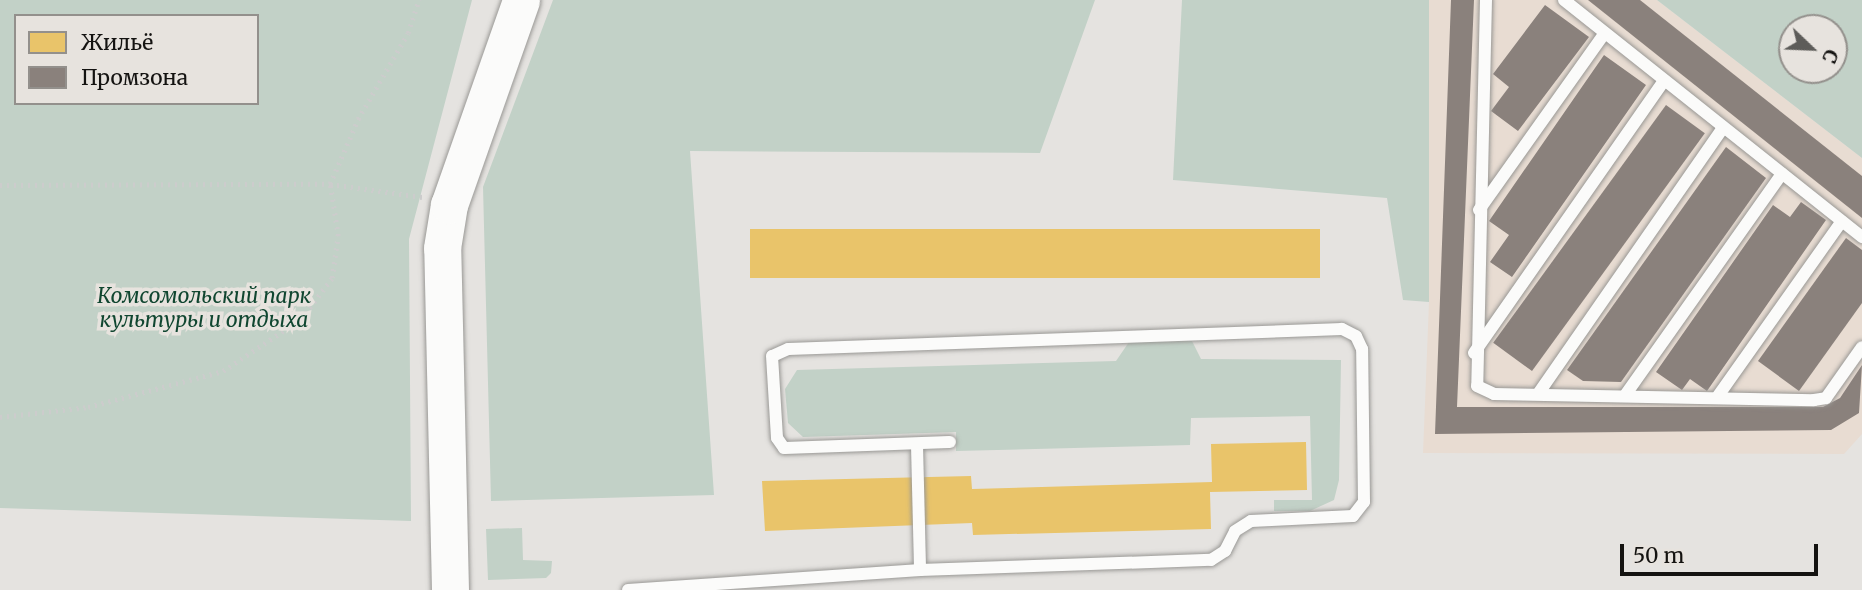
<!DOCTYPE html>
<html>
<head>
<meta charset="utf-8">
<style>
	body { margin:0 }
	#map { position:relative; width:1862px; height:590px; overflow:hidden; background:#e5e3e0; font-family:Merriweather,serif }
	div>[style] { position:absolute }
	[style*='--x'] { left:calc(var(--x)*1px); top:calc(var(--y)*1px); width:calc(var(--w)*1px); rotate:calc(var(--a)*1deg) }
	.industrial>* { inset:0; background:#e8dcd2 }
	.green>* { inset:0; background:#c2d1c7 }
	.homes>* { inset:0; background:#e9c46a; transform-origin:0 0 }
	.industry>* { inset:0; background:#8a817c; transform-origin:0 0 }
	.path>* { height:4.5px; margin-top:-2.25px; transform-origin:0; background:repeating-linear-gradient(90deg,#ccc 0 2px,transparent 0 7px) }
	.roads { filter:drop-shadow(0 0 2px #999895) drop-shadow(0 0 2px #999895) }
	.lane>* { height:12px; margin:-6px; padding:0 6px; transform-origin:6px; border-radius:6px; background:#fbfbfa }
	.secondary>* { height:37px; margin:-18.5px; padding:0 18.5px; transform-origin:18.5px; border-radius:18.5px; background:#fbfbfa }
	span { translate:-50% -50%; white-space:nowrap; text-align:center; line-height:1.15; -webkit-text-stroke:7px #e7e3de; paint-order:stroke }
	.park-label { font-size:21px; color:#104630; font-style:italic }
	.legend { position:absolute; left:14px; top:14px; width:245px; height:91px; box-sizing:border-box; background:#e7e3de; border:2px solid #93908c; margin:0; padding:9px 12px; list-style:none; font-size:21px; color:#141311 }
	.legend li { display:flex; align-items:center; gap:14px; height:35px }
	.legend b { width:35px; border:2px solid #93908c }
	.north { position:absolute; left:1778px; top:14px; width:70px; height:70px; box-sizing:border-box; background:#e7e3de; border:2px solid #93908c; border-radius:50%; rotate:113deg; font-size:19px; font-weight:700; line-height:28px; text-align:center; color:#141311 }
	.north::after { content:''; display:block; margin:auto; width:24px; height:32px; background:#5d5c59; clip-path:polygon(50% 0,100% 100%,50% 72%,0 100%) }
	.scale { position:absolute; left:1620px; top:544px; width:198px; height:32px; box-sizing:border-box; border:4px solid #141311; border-top:0; padding-left:9px; font-size:21px; line-height:24px; white-space:nowrap; color:#141311; -webkit-text-stroke:5px #e7e3de; paint-order:stroke }
</style>
</head>
<body>
<div id="map">
	<div class="industrial">
		<i style="clip-path:polygon(1429px 0,1657px 0,1862px 158px,1862px 434px,1844px 454px,1423px 453px,1429px 302px)"></i>
	</div>
	<div class="green">
		<i style="clip-path:polygon(evenodd,0 0,472px 0,409px 239px,411px 521px,0 508px,0 0,16px 16px,257px 16px,257px 103px,16px 103px,16px 16px)"></i>
		<i style="clip-path:polygon(553px 0,1095px 0,1040px 153px,690px 151px,714px 495px,491px 501px,483px 187px)"></i>
		<i style="clip-path:polygon(1182px 0,1429px 0,1429px 302px,1403px 300px,1387px 198px,1173px 180px)"></i>
		<i style="clip-path:polygon(evenodd,1657px 0,1862px 0,1862px 158px,1657px 0,1834px 28px,1834px 70px,1792px 70px,1792px 28px,1834px 28px)"></i>
		<i style="clip-path:polygon(1192px 341px,1201px 359px,1341px 360px,1339px 480px,1334px 500px,1310px 511px,1274px 511px,1274px 500px,1312px 500px,1310px 416px,1191px 418px,1190px 445px,956px 451px,956px 432px,803px 437px,788px 423px,785px 389px,797px 370px,1116px 361px,1129px 342px)"></i>
		<i style="clip-path:polygon(522px 528px,523px 560px,552px 561px,551px 573px,546px 578px,488px 580px,486px 529px)"></i>
	</div>
	<div class="homes">
		<i style="left:1320px;top:229px;width:49px;height:570px;rotate:90deg"></i>
		<i style="clip-path:polygon(1306px 442px,1307px 490px,1210px 492px,1211px 529px,973px 535px,972px 523px,765px 531px,762px 481px,971px 476px,972px 489px,1212px 482px,1211px 444px)"></i>
	</div>
	<div class="industry">
		<i style="clip-path:polygon(1451px 0,1474px 0,1457px 407px,1823px 407px,1840px 398px,1862px 365px,1859px 413px,1831px 430px,1435px 434px)"></i>
		<i style="clip-path:polygon(1588px 0,1640px 0,1862px 176px,1862px 218px)"></i>
		<i style="clip-path:polygon(1545px 5px,1589px 37px,1518px 131px,1491px 111px,1509px 87px,1493px 74px)"></i>
		<i style="clip-path:polygon(1604px 55px,1646px 85px,1512px 277px,1490px 262px,1509px 235px,1489px 221px)"></i>
		<i style="left:1666px;top:105px;width:48px;height:294px;rotate:36deg"></i>
		<i style="clip-path:polygon(1726px 147px,1766px 178px,1621px 382px,1583px 381px,1567px 370px)"></i>
		<i style="clip-path:polygon(1801px 202px,1826px 220px,1707px 391px,1690px 379px,1682px 390px,1656px 372px,1773px 205px,1790px 217px)"></i>
		<i style="clip-path:polygon(1846px 238px,1862px 250px,1862px 303px,1799px 391px,1758px 361px)"></i>
	</div>
	<div class="path">
		<i style="--x:0;--y:185;--w:330;--a:-0.2"></i>
		<i style="--x:330;--y:184;--w:93;--a:8"></i>
		<i style="--x:0;--y:417;--w:89;--a:-6.5"></i>
		<i style="--x:88;--y:407;--w:140;--a:-14.9"></i>
		<i style="--x:223;--y:371;--w:94;--a:-33.7"></i>
		<i style="--x:301;--y:319;--w:51;--a:-52.9"></i>
		<i style="--x:332;--y:278;--w:42;--a:-81.9"></i>
		<i style="--x:338;--y:236;--w:53;--a:-98.7"></i>
		<i style="--x:330;--y:184;--w:71;--a:-66.7"></i>
		<i style="--x:358;--y:119;--w:99;--a:-59.8"></i>
		<i style="--x:408;--y:33;--w:35;--a:-72"></i>
	</div>
	<div class="roads">
		<div class="lane">
			<i style="--x:1486;--y:0;--w:386;--a:91.3"></i>
			<i style="--x:1477;--y:386;--w:19;--a:25"></i>
			<i style="--x:1494;--y:394;--w:320;--a:1.1"></i>
			<i style="--x:1814;--y:400;--w:12;--a:-9"></i>
			<i style="--x:1826;--y:398;--w:62;--a:-54.8"></i>
			<i style="--x:1564;--y:0;--w:381;--a:38.5"></i>
			<i style="--x:1479;--y:210;--w:217;--a:-54.6"></i>
			<i style="--x:1474;--y:353;--w:332;--a:-55.1"></i>
			<i style="--x:1538;--y:394;--w:323;--a:-55.2"></i>
			<i style="--x:1626;--y:394;--w:270;--a:-54.7"></i>
			<i style="--x:1718;--y:396;--w:214;--a:-54.7"></i>
			<i style="--x:917;--y:445;--w:125;--a:88.6"></i>
			<i style="--x:628;--y:590;--w:293;--a:-3.9"></i>
			<i style="--x:920;--y:570;--w:291;--a:-2"></i>
			<i style="--x:1211;--y:560;--w:17;--a:-33"></i>
			<i style="--x:1225;--y:551;--w:22;--a:-63"></i>
			<i style="--x:1235;--y:531;--w:19;--a:-32"></i>
			<i style="--x:1251;--y:521;--w:102;--a:-2.8"></i>
			<i style="--x:1353;--y:516;--w:18;--a:-52"></i>
			<i style="--x:1364;--y:502;--w:153;--a:-90.7"></i>
			<i style="--x:1362;--y:349;--w:14;--a:-115"></i>
			<i style="--x:1356;--y:336;--w:16;--a:-153"></i>
			<i style="--x:1342;--y:329;--w:554;--a:177.93"></i>
			<i style="--x:788;--y:349;--w:17;--a:156"></i>
			<i style="--x:772;--y:356;--w:82;--a:86.5"></i>
			<i style="--x:777;--y:438;--w:12;--a:55"></i>
			<i style="--x:784;--y:448;--w:166;--a:-2.1"></i>
		</div>
		<div class="secondary">
			<i style="--x:450;--y:590;--w:342;--a:-91.3"></i>
			<i style="--x:442;--y:248;--w:44;--a:-80.8"></i>
			<i style="--x:449;--y:205;--w:217;--a:-70.6"></i>
		</div>
	</div>
	<div class="park-label">
		<span style="left:204px;top:308px">Комсомольский парк<br>культуры и отдыха</span>
	</div>
	<ul class="legend">
	<li><b style="height:19px;background:#e9c46a"></b>Жильё</li>
	<li><b style="height:19px;background:#8a817c"></b>Промзона</li>
	</ul>
	<div class="north">С</div>
	<div class="scale">50 m</div>
</div>
</body>
</html>
